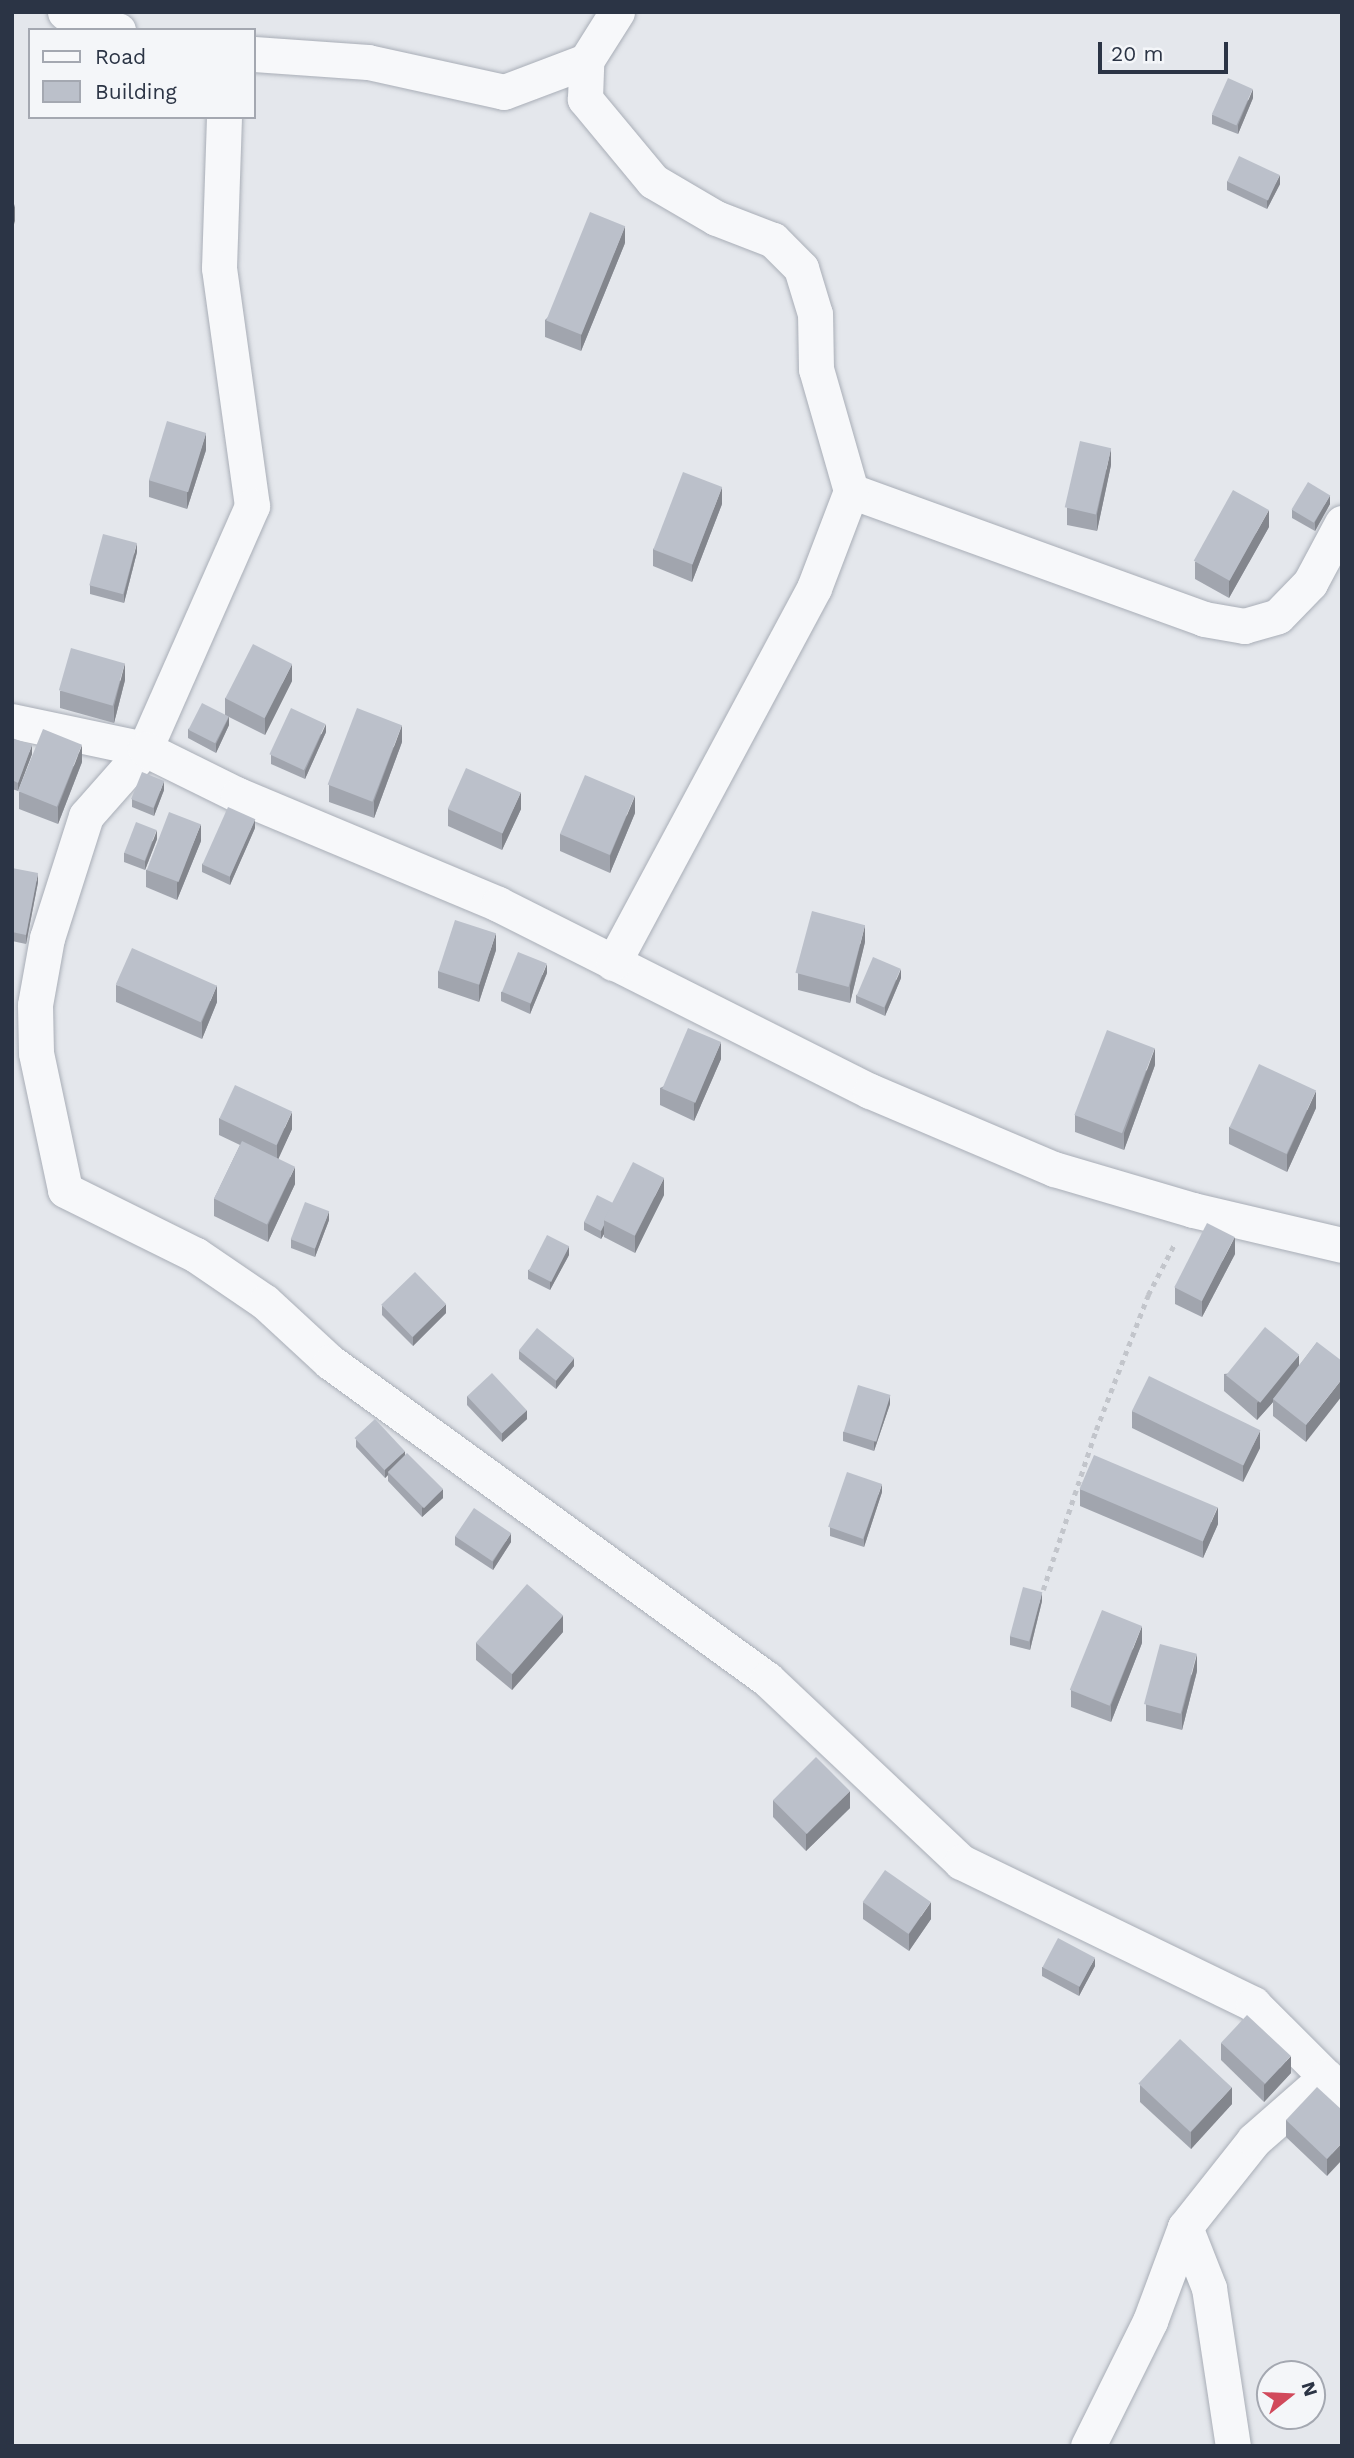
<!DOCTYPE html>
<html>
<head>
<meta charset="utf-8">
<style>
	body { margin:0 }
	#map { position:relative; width:1354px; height:2458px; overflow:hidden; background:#e4e7ec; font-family:"Work Sans",sans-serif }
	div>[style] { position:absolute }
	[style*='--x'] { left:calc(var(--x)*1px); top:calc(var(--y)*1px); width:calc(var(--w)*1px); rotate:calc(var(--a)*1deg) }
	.path>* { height:4.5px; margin-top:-2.25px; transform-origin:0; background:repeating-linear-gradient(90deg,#c2c5cb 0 5px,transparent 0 10px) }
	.roads { filter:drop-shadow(0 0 2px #a9aeb7) drop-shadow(0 0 2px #a9aeb7) }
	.minor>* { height:35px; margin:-17.5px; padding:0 17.5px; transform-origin:17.5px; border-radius:17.5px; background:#f7f8fa }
	.wall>* { inset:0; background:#a1a5ae }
	.shaded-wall>* { inset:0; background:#83868d }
	.building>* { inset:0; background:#bbc0ca; transform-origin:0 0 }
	span { translate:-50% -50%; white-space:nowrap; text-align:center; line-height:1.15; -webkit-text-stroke:6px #f4f6f9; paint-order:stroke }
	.frame { position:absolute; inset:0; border:14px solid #2b3445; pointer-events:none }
	.legend { position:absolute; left:28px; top:28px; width:228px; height:91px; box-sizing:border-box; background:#f4f6f9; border:2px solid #a4a8b1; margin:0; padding:9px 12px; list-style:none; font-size:21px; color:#2b3445 }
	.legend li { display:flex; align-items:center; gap:14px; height:35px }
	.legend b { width:35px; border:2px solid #a4a8b1 }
	.north { position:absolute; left:1256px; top:2360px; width:70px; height:70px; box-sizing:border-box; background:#f4f6f9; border:2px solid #a4a8b1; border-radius:50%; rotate:72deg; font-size:19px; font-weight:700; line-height:28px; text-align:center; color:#2b3445 }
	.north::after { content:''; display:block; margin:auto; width:24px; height:32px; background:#d1495b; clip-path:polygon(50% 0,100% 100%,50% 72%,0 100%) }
	.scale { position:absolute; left:1098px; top:42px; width:130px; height:32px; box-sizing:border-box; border:4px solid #2b3445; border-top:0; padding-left:9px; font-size:21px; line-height:24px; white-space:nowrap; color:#2b3445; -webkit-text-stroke:5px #f4f6f9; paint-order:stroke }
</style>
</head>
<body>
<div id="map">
	<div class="path">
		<i style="--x:1043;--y:1590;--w:169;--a:-71.7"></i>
		<i style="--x:1096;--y:1430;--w:145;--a:-68.9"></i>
		<i style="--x:1148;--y:1295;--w:56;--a:-62.5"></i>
	</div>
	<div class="roads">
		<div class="minor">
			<i style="--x:65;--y:12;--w:17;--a:36"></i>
			<i style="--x:79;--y:22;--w:40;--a:12"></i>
			<i style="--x:254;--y:54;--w:114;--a:4"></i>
			<i style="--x:368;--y:62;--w:139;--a:12.4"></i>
			<i style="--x:504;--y:92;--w:88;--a:-20.7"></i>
			<i style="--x:224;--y:117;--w:151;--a:91.9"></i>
			<i style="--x:219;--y:268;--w:240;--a:82.1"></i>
			<i style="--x:252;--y:506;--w:266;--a:113.8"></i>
			<i style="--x:145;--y:749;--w:89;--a:131.4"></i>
			<i style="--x:86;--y:816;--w:128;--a:107.7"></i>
			<i style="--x:47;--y:938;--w:68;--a:100.2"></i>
			<i style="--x:35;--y:1005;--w:48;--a:88.8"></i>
			<i style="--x:36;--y:1053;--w:140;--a:78"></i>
			<i style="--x:65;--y:1190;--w:146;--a:26.4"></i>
			<i style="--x:196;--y:1255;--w:83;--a:34.3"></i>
			<i style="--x:265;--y:1302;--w:88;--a:42.7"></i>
			<i style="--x:330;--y:1362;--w:540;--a:35.96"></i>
			<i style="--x:767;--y:1679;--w:267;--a:43.3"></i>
			<i style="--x:961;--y:1862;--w:325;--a:25.9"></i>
			<i style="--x:1253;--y:2004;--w:126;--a:45"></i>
			<i style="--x:851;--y:491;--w:375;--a:19.9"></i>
			<i style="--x:1204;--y:619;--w:41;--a:9.9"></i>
			<i style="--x:1244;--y:626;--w:35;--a:-16"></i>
			<i style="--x:1278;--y:616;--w:46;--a:-45.9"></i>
			<i style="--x:1310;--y:583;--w:68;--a:-61.9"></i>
			<i style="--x:12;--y:721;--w:136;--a:11.9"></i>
			<i style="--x:145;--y:749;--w:104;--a:26.3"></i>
			<i style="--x:238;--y:795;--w:282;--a:22.7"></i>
			<i style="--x:498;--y:904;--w:416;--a:26.7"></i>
			<i style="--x:870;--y:1091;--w:200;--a:23"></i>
			<i style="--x:1054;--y:1169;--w:145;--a:16.4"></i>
			<i style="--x:1193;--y:1210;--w:153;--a:13.2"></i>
			<i style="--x:613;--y:963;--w:425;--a:-61.8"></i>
			<i style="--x:814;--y:588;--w:104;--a:-69.1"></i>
			<i style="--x:851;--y:491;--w:127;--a:-106"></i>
			<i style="--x:816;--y:369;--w:55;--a:-91"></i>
			<i style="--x:815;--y:314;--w:48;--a:-106.9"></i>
			<i style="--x:801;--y:268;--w:40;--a:-135"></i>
			<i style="--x:773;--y:240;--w:61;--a:-158.9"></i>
			<i style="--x:716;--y:218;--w:73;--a:-149.6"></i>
			<i style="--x:653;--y:181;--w:107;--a:-129.7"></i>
			<i style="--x:585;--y:99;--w:38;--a:-88"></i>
			<i style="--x:586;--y:61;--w:58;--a:-57.7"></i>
			<i style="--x:1185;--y:2227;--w:66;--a:68.5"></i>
			<i style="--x:1209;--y:2288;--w:160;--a:81.4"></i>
			<i style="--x:1088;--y:2446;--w:140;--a:-63.6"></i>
			<i style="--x:1150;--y:2321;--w:100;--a:-69.6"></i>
			<i style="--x:1185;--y:2227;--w:111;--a:-51.6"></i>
			<i style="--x:1254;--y:2140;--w:96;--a:-41.2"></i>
		</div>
	</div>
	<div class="wall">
		<i style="clip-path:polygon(1253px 98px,1238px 134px,1212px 124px,1212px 115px)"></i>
		<i style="clip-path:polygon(1227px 181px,1280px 184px,1267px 209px,1227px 190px)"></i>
		<i style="clip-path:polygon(625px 243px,581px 351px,545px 337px,545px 320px)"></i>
		<i style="clip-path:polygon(206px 450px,187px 509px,149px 497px,149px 480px)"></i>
		<i style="clip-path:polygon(1111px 465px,1097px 531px,1067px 525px,1067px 508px)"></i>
		<i style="clip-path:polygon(722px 504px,692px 582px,653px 566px,653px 549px)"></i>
		<i style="clip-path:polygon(1330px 504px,1315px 531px,1292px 518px,1292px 510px)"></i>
		<i style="clip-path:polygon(1269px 527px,1229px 598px,1195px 579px,1195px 562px)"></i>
		<i style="clip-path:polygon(137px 552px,124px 603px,90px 594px,90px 585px)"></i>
		<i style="clip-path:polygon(125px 680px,114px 723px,60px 708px,60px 691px)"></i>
		<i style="clip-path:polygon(292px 681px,265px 735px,229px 717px,229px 725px,216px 753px,188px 738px,188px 729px,225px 715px,225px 698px)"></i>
		<i style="clip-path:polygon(326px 732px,305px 779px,271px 764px,271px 755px)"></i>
		<i style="clip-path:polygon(12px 738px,32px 754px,18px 791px,12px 789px)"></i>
		<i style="clip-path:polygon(402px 742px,374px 818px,329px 802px,329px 785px)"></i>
		<i style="clip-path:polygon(82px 762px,58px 824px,19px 809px,19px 792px)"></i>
		<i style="clip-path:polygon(164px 790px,154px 816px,132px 807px,132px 799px)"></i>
		<i style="clip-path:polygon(448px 809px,521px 809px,502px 850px,448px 826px)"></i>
		<i style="clip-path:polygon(635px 813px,610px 873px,560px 851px,560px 834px)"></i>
		<i style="clip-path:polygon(255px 828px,230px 885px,202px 872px,202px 864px)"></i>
		<i style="clip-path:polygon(157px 839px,145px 870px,124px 862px,124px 853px)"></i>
		<i style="clip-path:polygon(201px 841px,177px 900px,146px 887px,146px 870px)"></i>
		<i style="clip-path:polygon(12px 868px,38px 882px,26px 944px,12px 941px)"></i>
		<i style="clip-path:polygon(865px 942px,850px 1003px,798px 990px,798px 973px)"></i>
		<i style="clip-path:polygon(496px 950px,479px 1002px,438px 988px,438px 971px)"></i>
		<i style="clip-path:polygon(547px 973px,530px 1014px,501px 1001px,501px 992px)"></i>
		<i style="clip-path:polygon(901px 978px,885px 1016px,856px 1003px,856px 995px)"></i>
		<i style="clip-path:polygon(116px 985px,217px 1002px,202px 1039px,116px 1002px)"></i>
		<i style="clip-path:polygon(721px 1059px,694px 1121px,660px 1105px,660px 1088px)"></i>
		<i style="clip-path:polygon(1155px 1065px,1124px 1150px,1075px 1132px,1075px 1115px)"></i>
		<i style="clip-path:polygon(1316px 1108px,1287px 1172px,1229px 1144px,1229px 1127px)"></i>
		<i style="clip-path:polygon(219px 1118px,292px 1129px,278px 1158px,295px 1184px,268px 1242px,214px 1216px,214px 1199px,240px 1145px,219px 1135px)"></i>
		<i style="clip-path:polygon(664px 1195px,635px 1253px,604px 1237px,604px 1234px,601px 1239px,584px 1230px,584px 1222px,613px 1203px)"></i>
		<i style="clip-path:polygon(329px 1220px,315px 1257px,291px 1248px,291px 1239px)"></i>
		<i style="clip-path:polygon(1235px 1254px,1202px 1317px,1175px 1304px,1175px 1287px)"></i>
		<i style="clip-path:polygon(569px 1255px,550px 1290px,528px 1279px,528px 1270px)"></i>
		<i style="clip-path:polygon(382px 1306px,446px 1313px,413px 1346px,382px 1315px)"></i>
		<i style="clip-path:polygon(1317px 1342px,1306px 1442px,1273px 1416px,1273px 1402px,1257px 1420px,1224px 1391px,1224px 1374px,1299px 1366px)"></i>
		<i style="clip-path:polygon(519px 1351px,574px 1366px,556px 1389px,519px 1359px)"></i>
		<i style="clip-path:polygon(467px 1396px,527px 1419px,502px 1442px,467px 1405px)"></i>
		<i style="clip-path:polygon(890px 1404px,874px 1451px,843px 1441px,843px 1432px)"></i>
		<i style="clip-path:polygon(1132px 1411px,1260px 1448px,1243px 1482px,1132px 1428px)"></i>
		<i style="clip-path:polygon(356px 1439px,405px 1455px,443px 1498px,422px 1517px,388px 1481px,388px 1475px,385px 1478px,356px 1447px)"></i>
		<i style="clip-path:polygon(1080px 1489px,1218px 1524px,1203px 1558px,1080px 1506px)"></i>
		<i style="clip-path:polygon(882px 1492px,864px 1547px,830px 1536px,830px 1527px)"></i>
		<i style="clip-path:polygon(455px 1536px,511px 1542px,493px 1570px,455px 1545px)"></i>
		<i style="clip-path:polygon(1042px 1601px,1030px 1650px,1010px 1645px,1010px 1636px)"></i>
		<i style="clip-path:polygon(563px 1632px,512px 1690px,476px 1660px,476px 1643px)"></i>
		<i style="clip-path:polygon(1142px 1643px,1111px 1722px,1071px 1707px,1071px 1690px)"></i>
		<i style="clip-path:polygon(1197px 1671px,1182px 1730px,1146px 1721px,1146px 1704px)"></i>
		<i style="clip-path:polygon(773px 1800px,850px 1808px,806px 1851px,773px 1817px)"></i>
		<i style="clip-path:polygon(863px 1902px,931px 1919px,909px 1951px,863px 1919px)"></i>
		<i style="clip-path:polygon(1095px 1966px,1079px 1996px,1042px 1976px,1042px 1967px)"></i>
		<i style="clip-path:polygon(1221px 2043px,1291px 2073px,1264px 2102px,1221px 2060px)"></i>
		<i style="clip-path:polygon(1140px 2085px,1232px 2104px,1191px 2149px,1140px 2102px)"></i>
		<i style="clip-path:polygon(1342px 2110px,1327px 2176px,1286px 2137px,1286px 2120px)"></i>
	</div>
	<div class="shaded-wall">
		<i style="clip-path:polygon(1253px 89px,1253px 98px,1238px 134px,1238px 125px)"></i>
		<i style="clip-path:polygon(1280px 175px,1280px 184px,1267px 209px,1267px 200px)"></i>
		<i style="clip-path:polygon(15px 204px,15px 221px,12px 231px,12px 214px)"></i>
		<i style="clip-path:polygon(625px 226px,625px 243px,581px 351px,581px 334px)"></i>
		<i style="clip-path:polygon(206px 433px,206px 450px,187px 509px,187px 492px)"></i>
		<i style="clip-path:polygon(1111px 448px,1111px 465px,1097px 531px,1097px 514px)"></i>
		<i style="clip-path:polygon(722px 487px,722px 504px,692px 582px,692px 565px)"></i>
		<i style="clip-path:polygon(1330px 495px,1330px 504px,1315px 531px,1315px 522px)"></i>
		<i style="clip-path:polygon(1269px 510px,1269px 527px,1229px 598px,1229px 581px)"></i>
		<i style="clip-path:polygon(137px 543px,137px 552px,124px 603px,124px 594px)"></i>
		<i style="clip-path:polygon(125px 663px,125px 680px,114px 723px,114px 706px)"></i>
		<i style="clip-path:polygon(292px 664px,292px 681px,265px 735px,265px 718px)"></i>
		<i style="clip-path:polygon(229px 717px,229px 725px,216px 753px,216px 744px)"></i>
		<i style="clip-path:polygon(326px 724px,326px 732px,305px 779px,305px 771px)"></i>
		<i style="clip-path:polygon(402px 725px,402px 742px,374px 818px,374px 801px)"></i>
		<i style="clip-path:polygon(32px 745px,32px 754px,18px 791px,18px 783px)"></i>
		<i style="clip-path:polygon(82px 745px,82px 762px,58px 824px,58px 807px)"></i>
		<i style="clip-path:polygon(164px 781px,164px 790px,154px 816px,154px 808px)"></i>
		<i style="clip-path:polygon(521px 792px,521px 809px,502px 850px,502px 833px)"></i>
		<i style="clip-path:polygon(635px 796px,635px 813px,610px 873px,610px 856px)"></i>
		<i style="clip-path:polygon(255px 819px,255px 828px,230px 885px,230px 876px)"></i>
		<i style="clip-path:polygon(201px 824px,201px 841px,177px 900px,177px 883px)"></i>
		<i style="clip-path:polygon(157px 830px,157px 839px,145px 870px,145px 862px)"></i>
		<i style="clip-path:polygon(38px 873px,38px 882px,26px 944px,26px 935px)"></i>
		<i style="clip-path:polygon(865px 925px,865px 942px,850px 1003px,850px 986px)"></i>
		<i style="clip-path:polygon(496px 933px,496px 950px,479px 1002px,479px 985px)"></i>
		<i style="clip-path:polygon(547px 964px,547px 973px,530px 1014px,530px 1005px)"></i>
		<i style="clip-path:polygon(901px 969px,901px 978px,885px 1016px,885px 1007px)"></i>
		<i style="clip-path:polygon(217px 985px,217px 1002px,202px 1039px,202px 1022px)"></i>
		<i style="clip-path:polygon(721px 1042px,721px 1059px,694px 1121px,694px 1104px)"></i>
		<i style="clip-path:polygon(1155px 1048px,1155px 1065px,1124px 1150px,1124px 1133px)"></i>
		<i style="clip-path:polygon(1316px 1091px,1316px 1108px,1287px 1172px,1287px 1155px)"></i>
		<i style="clip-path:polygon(292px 1112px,292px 1129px,277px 1162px,277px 1145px)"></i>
		<i style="clip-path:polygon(295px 1167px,295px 1184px,268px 1242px,268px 1225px)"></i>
		<i style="clip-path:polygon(664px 1178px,664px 1195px,635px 1253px,635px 1236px)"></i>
		<i style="clip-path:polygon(329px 1211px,329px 1220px,315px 1257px,315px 1248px)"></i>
		<i style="clip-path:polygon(604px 1225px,604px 1234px,601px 1239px,601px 1231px)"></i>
		<i style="clip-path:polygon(1235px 1237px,1235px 1254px,1202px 1317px,1202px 1300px)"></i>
		<i style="clip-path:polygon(569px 1246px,569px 1255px,550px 1290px,550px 1281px)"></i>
		<i style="clip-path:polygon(446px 1304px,446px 1313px,413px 1346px,413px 1337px)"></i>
		<i style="clip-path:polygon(1299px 1355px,1299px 1372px,1273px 1399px,1273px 1402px,1257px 1420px,1257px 1403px)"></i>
		<i style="clip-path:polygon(574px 1358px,574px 1366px,556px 1389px,556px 1380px)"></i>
		<i style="clip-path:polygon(1342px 1379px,1342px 1396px,1306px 1442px,1306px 1425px)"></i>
		<i style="clip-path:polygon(890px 1395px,890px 1404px,874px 1451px,874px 1443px)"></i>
		<i style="clip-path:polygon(527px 1410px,527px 1419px,502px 1442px,502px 1433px)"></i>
		<i style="clip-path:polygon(1260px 1431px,1260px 1448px,1243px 1482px,1243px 1465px)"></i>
		<i style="clip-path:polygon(405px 1451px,405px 1459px,388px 1472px,388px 1475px,385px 1478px,385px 1469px)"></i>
		<i style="clip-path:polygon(882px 1484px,882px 1492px,864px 1547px,864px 1538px)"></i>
		<i style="clip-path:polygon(443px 1489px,443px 1498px,422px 1517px,422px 1508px)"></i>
		<i style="clip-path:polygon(1218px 1507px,1218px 1524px,1203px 1558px,1203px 1541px)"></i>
		<i style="clip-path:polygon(511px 1533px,511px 1542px,493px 1570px,493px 1562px)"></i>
		<i style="clip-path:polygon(1042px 1592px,1042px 1601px,1030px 1650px,1030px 1641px)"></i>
		<i style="clip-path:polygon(563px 1615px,563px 1632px,512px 1690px,512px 1673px)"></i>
		<i style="clip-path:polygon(1142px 1626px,1142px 1643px,1111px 1722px,1111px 1705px)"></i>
		<i style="clip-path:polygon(1197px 1654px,1197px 1671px,1182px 1730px,1182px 1713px)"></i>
		<i style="clip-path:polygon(850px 1791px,850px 1808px,806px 1851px,806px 1834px)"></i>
		<i style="clip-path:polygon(931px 1902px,931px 1919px,909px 1951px,909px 1934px)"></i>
		<i style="clip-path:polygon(1095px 1958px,1095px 1966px,1079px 1996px,1079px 1987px)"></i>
		<i style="clip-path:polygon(1291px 2056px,1291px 2073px,1264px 2102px,1264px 2085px)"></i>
		<i style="clip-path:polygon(1232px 2087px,1232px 2104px,1191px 2149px,1191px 2132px)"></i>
		<i style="clip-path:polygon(1342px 2143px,1342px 2160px,1327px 2176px,1327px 2159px)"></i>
	</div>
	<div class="building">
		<i style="left:1228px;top:78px;width:27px;height:40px;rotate:24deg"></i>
		<i style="left:1239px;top:156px;width:45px;height:28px;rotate:25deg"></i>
		<i style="left:590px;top:212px;width:38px;height:117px;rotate:22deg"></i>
		<i style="left:167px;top:421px;width:41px;height:62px;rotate:17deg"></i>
		<i style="left:1080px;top:441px;width:32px;height:68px;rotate:13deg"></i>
		<i style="left:683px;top:472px;width:42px;height:83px;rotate:21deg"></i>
		<i style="left:1308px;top:482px;width:26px;height:32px;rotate:31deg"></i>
		<i style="left:1233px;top:490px;width:41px;height:81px;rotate:29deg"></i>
		<i style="left:103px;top:534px;width:35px;height:53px;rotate:15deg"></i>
		<i style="left:253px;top:644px;width:44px;height:61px;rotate:27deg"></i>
		<i style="left:71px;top:648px;width:56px;height:44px;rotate:16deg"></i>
		<i style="left:202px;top:703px;width:30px;height:30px;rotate:27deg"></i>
		<i style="left:291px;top:708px;width:38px;height:51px;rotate:25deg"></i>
		<i style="left:357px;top:708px;width:48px;height:82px;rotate:21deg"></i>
		<i style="left:43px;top:729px;width:42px;height:67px;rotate:22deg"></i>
		<i style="clip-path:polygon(12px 738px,32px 745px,18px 783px,12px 780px)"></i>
		<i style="left:466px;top:768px;width:60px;height:45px;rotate:24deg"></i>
		<i style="left:142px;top:772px;width:24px;height:29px;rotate:22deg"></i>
		<i style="left:585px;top:775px;width:54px;height:64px;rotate:23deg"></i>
		<i style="left:228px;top:807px;width:30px;height:63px;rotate:24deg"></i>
		<i style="left:169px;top:812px;width:34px;height:62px;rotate:21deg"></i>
		<i style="left:136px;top:822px;width:22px;height:33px;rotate:21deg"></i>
		<i style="clip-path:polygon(12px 868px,38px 873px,26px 935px,12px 932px)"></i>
		<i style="left:812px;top:911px;width:55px;height:64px;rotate:15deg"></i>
		<i style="left:455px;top:920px;width:43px;height:54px;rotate:18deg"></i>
		<i style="left:132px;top:948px;width:93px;height:40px;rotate:24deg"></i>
		<i style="left:518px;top:952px;width:31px;height:43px;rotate:22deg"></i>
		<i style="left:873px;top:957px;width:30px;height:42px;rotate:23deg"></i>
		<i style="left:688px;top:1028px;width:36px;height:66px;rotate:23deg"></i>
		<i style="left:1107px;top:1030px;width:51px;height:91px;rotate:21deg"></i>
		<i style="left:1259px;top:1064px;width:63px;height:70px;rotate:25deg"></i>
		<i style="left:235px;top:1085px;width:63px;height:37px;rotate:25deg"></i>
		<i style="left:242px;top:1141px;width:59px;height:64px;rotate:26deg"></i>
		<i style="left:633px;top:1162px;width:35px;height:65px;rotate:27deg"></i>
		<i style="clip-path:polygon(597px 1195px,613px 1203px,604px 1220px,604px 1225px,601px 1231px,584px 1222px)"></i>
		<i style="left:305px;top:1202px;width:26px;height:40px;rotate:21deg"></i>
		<i style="left:1207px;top:1223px;width:31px;height:72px;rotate:27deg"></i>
		<i style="left:547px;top:1235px;width:25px;height:40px;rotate:27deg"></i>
		<i style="left:415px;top:1272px;width:45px;height:47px;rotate:46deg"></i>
		<i style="left:1265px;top:1327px;width:44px;height:62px;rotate:39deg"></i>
		<i style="left:537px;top:1328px;width:48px;height:29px;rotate:39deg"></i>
		<i style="clip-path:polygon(1317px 1342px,1342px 1361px,1342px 1379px,1306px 1425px,1273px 1399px)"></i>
		<i style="left:492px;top:1373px;width:51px;height:34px;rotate:47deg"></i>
		<i style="left:1149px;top:1376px;width:124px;height:39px;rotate:26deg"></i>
		<i style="left:858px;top:1385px;width:34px;height:49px;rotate:17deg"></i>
		<i style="left:375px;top:1419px;width:44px;height:28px;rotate:47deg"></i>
		<i style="left:407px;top:1453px;width:51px;height:27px;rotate:45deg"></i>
		<i style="left:1094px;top:1455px;width:134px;height:37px;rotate:23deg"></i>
		<i style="left:847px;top:1472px;width:37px;height:58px;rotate:19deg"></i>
		<i style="left:474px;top:1508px;width:45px;height:34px;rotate:34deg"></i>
		<i style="left:527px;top:1584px;width:48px;height:78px;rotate:41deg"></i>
		<i style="left:1023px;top:1587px;width:20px;height:51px;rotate:15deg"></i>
		<i style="left:1102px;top:1610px;width:43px;height:86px;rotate:22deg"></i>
		<i style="left:1160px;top:1644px;width:38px;height:62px;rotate:15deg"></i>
		<i style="left:816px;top:1757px;width:48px;height:61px;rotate:45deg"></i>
		<i style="left:885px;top:1870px;width:56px;height:39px;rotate:35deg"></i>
		<i style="left:1058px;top:1938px;width:42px;height:33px;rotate:28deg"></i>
		<i style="left:1247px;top:2015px;width:60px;height:38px;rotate:43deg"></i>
		<i style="left:1180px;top:2039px;width:71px;height:61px;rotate:43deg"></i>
		<i style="clip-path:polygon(1317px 2087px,1342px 2110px,1342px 2143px,1327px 2159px,1286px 2120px)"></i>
	</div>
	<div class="frame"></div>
	<ul class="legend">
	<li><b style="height:9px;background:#f7f8fa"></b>Road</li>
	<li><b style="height:19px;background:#bbc0ca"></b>Building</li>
	</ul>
	<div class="north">N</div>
	<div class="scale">20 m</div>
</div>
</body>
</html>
